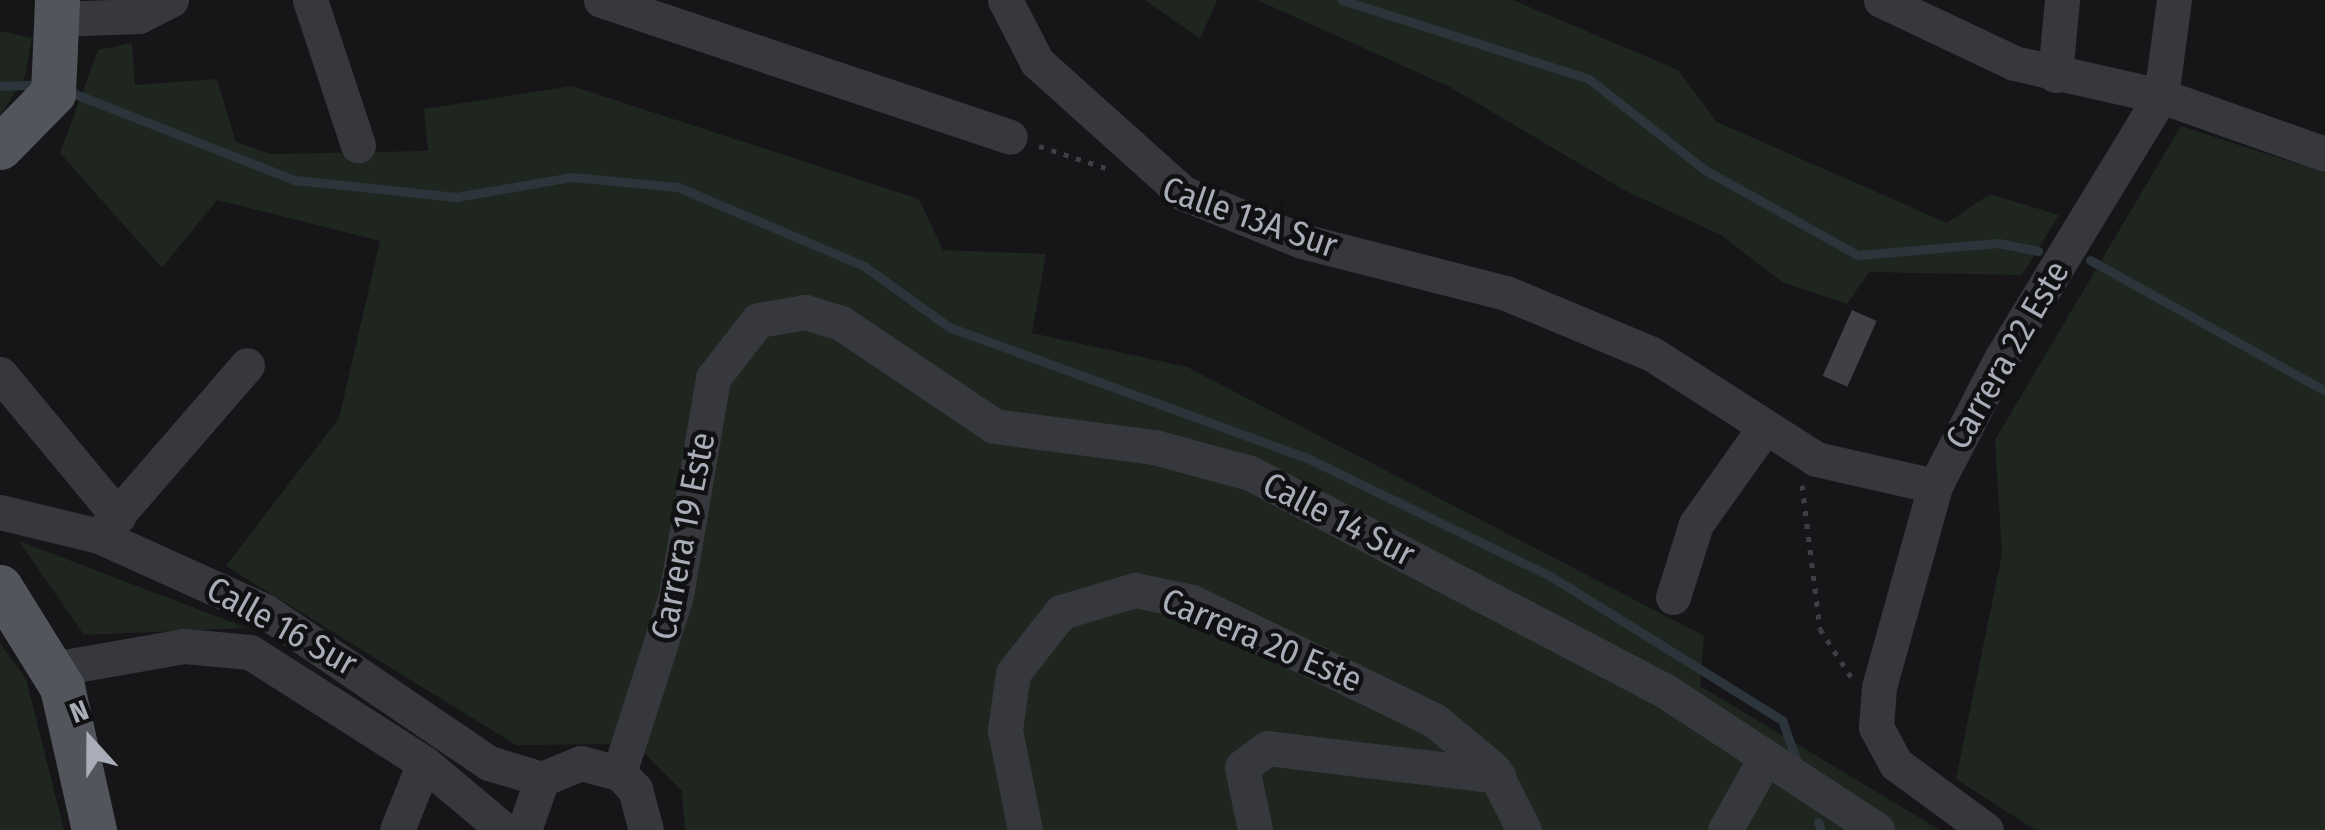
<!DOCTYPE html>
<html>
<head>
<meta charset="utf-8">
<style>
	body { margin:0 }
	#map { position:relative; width:2325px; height:830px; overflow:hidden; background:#161618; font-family:"Fira Sans Condensed",sans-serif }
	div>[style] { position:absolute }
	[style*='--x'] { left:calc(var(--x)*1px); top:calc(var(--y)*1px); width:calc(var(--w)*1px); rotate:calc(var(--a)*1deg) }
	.green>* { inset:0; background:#1e261f }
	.stream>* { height:9px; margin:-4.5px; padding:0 4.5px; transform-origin:4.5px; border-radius:4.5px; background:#2c353c }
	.building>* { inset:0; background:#404145; transform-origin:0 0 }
	.path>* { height:5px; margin-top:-2.5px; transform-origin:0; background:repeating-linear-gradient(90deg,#3d3f44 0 5px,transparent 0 13px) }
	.minor>* { height:35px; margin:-17.5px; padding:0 17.5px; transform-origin:17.5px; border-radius:17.5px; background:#37383d }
	.major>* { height:45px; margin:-22.5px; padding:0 22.5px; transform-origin:22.5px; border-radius:22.5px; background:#53555c }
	span { translate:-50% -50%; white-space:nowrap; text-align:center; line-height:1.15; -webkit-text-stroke:9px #111113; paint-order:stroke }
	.street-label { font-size:35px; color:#a8adb8 }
	.north { position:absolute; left:40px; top:690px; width:100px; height:100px; -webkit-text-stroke:8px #111113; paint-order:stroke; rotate:339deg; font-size:28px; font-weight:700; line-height:40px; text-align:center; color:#a8adb8 }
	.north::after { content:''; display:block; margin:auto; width:35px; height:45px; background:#a8adb8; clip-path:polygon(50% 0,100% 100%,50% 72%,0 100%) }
</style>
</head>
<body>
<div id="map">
	<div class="green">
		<i style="clip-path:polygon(1145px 0,1217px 0,1200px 39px)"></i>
		<i style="clip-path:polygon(1257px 0,1513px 0,1678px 70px,1717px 122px,1947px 223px,1990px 194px,2059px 215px,2022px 275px,1869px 272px,1847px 304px,1784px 283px,1721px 235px,1624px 190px,1450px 87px)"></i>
		<i style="clip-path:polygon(0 31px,32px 38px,25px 77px,0 116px)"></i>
		<i style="clip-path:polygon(132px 43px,135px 85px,217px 79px,236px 142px,271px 154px,428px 151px,424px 109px,572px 86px,919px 199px,943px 250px,1046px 254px,1032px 333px,1187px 367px,1704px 636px,1700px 686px,1940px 830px,685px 830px,682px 791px,635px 744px,516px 745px,226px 566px,339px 418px,380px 241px,217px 200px,162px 268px,60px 153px,98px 50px)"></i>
		<i style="clip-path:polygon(2181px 126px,2325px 173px,2325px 830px,2035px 830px,1956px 779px,2002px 554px,1995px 440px)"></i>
		<i style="clip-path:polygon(19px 541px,247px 628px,84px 635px)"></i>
		<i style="clip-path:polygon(0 643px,26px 679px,64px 830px,0 830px)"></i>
	</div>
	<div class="stream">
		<i style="--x:1342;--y:0;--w:259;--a:17.7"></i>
		<i style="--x:1589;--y:79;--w:147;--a:38.1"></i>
		<i style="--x:1705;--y:170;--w:175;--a:29.1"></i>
		<i style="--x:1858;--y:255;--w:141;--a:-4.9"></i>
		<i style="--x:1998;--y:243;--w:41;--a:11.3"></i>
		<i style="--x:0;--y:86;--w:33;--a:-2"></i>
		<i style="--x:75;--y:94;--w:236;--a:21.4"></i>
		<i style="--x:295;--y:180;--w:162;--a:6"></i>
		<i style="--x:456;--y:197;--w:118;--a:-9.8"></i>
		<i style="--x:572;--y:177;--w:106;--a:5.4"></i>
		<i style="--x:678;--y:187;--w:202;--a:23"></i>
		<i style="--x:864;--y:266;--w:105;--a:35.7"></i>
		<i style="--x:949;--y:327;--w:379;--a:20.1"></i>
		<i style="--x:1305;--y:457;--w:275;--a:25.9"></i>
		<i style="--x:1552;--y:577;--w:271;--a:31.9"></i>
		<i style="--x:1782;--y:720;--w:45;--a:70.3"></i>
		<i style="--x:2090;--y:260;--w:269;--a:29.1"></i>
		<i style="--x:1818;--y:822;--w:9;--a:69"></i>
	</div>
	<div class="building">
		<i style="left:1852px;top:310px;width:27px;height:72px;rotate:24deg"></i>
	</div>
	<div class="path">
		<i style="--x:1039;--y:146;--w:74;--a:18.2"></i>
		<i style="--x:1802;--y:485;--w:145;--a:82.9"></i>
		<i style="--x:1820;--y:629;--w:57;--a:57.1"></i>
	</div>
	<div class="minor">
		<i style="--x:310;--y:0;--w:153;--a:71.7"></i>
		<i style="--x:601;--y:0;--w:431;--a:18.5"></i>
		<i style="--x:1005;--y:0;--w:70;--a:62.7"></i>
		<i style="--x:1037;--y:62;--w:196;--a:41.9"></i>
		<i style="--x:1183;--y:193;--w:128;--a:22"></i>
		<i style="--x:1302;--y:241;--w:211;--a:14.3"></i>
		<i style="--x:1506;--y:293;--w:158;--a:22.7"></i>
		<i style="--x:1652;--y:354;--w:195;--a:32.6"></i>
		<i style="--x:1816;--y:459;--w:122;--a:12.8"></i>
		<i style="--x:1881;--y:0;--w:147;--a:25.3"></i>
		<i style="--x:2014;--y:63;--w:151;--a:12.7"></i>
		<i style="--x:2161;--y:96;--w:174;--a:19.5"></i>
		<i style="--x:57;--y:19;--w:82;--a:-2.1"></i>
		<i style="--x:139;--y:16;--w:36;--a:-27"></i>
		<i style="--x:2055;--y:75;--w:75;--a:-84.7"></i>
		<i style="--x:0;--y:374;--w:185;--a:50.3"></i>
		<i style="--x:0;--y:512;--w:102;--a:13.6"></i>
		<i style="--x:99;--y:536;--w:182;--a:24.3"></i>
		<i style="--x:265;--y:611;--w:271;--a:34.2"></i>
		<i style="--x:489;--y:763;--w:55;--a:16.8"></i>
		<i style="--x:99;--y:536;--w:226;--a:-49.1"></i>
		<i style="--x:1673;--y:597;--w:77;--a:-72.5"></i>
		<i style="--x:1696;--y:524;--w:119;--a:-54.6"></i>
		<i style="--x:53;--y:669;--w:133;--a:-10"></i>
		<i style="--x:184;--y:646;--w:66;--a:5.2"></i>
		<i style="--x:250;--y:652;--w:206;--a:32.5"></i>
		<i style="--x:424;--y:763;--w:104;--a:39.9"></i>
		<i style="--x:619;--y:773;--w:187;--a:-72.2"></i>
		<i style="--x:676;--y:595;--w:220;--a:-80.3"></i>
		<i style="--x:713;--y:378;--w:73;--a:-52.2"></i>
		<i style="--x:758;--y:320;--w:48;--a:-9.7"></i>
		<i style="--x:805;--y:312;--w:38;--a:17"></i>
		<i style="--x:841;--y:323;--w:184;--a:33.9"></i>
		<i style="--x:994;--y:426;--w:161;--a:7.5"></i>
		<i style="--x:1154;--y:447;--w:99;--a:15.2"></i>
		<i style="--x:1250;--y:473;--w:467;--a:27.7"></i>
		<i style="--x:1664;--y:690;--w:255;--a:33.3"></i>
		<i style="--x:397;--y:830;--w:72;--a:-68.1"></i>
		<i style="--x:524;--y:830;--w:54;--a:-70.6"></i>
		<i style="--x:542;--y:779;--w:42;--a:-22.3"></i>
		<i style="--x:581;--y:763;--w:39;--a:15"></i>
		<i style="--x:619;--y:773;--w:23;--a:45"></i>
		<i style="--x:635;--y:789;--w:42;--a:75"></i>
		<i style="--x:1025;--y:830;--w:102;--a:-101.3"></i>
		<i style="--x:1005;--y:730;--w:58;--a:-82"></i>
		<i style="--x:1013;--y:673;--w:78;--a:-51.8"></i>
		<i style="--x:1061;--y:612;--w:77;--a:-16.6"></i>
		<i style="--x:1135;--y:590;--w:58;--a:11.9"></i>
		<i style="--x:1192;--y:602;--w:269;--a:26"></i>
		<i style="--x:1434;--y:720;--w:77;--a:39.7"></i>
		<i style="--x:1493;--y:769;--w:68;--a:63.1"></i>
		<i style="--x:1255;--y:830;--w:64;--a:-101.7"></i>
		<i style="--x:1242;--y:767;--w:31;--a:-37"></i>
		<i style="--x:1267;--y:748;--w:233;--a:6.9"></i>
		<i style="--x:1725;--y:830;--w:84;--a:-60.7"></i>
		<i style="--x:1986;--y:830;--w:112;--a:-143.7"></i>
		<i style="--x:1896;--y:764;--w:42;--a:-118.4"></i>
		<i style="--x:1876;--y:727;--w:40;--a:-85.7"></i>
		<i style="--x:1879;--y:687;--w:209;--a:-74.4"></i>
		<i style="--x:1935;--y:486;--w:145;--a:-62.6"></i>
		<i style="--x:2002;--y:357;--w:306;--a:-58.7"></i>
		<i style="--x:2161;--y:96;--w:97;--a:-82.3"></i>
	</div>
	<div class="major">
		<i style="--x:0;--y:147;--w:76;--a:-45.5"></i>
		<i style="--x:53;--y:93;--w:93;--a:-87.5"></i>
		<i style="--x:0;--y:587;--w:118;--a:58.2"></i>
		<i style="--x:62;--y:687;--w:147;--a:77.4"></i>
	</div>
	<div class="street-label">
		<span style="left:1250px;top:217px;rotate:19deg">Calle 13A Sur</span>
		<span style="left:2007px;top:355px;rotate:-60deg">Carrera 22 Este</span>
		<span style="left:1339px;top:519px;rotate:27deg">Calle 14 Sur</span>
		<span style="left:683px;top:536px;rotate:-79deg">Carrera 19 Este</span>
		<span style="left:282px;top:626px;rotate:29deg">Calle 16 Sur</span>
		<span style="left:1262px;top:640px;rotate:23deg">Carrera 20 Este</span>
	</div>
	<div class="north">N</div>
</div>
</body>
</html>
